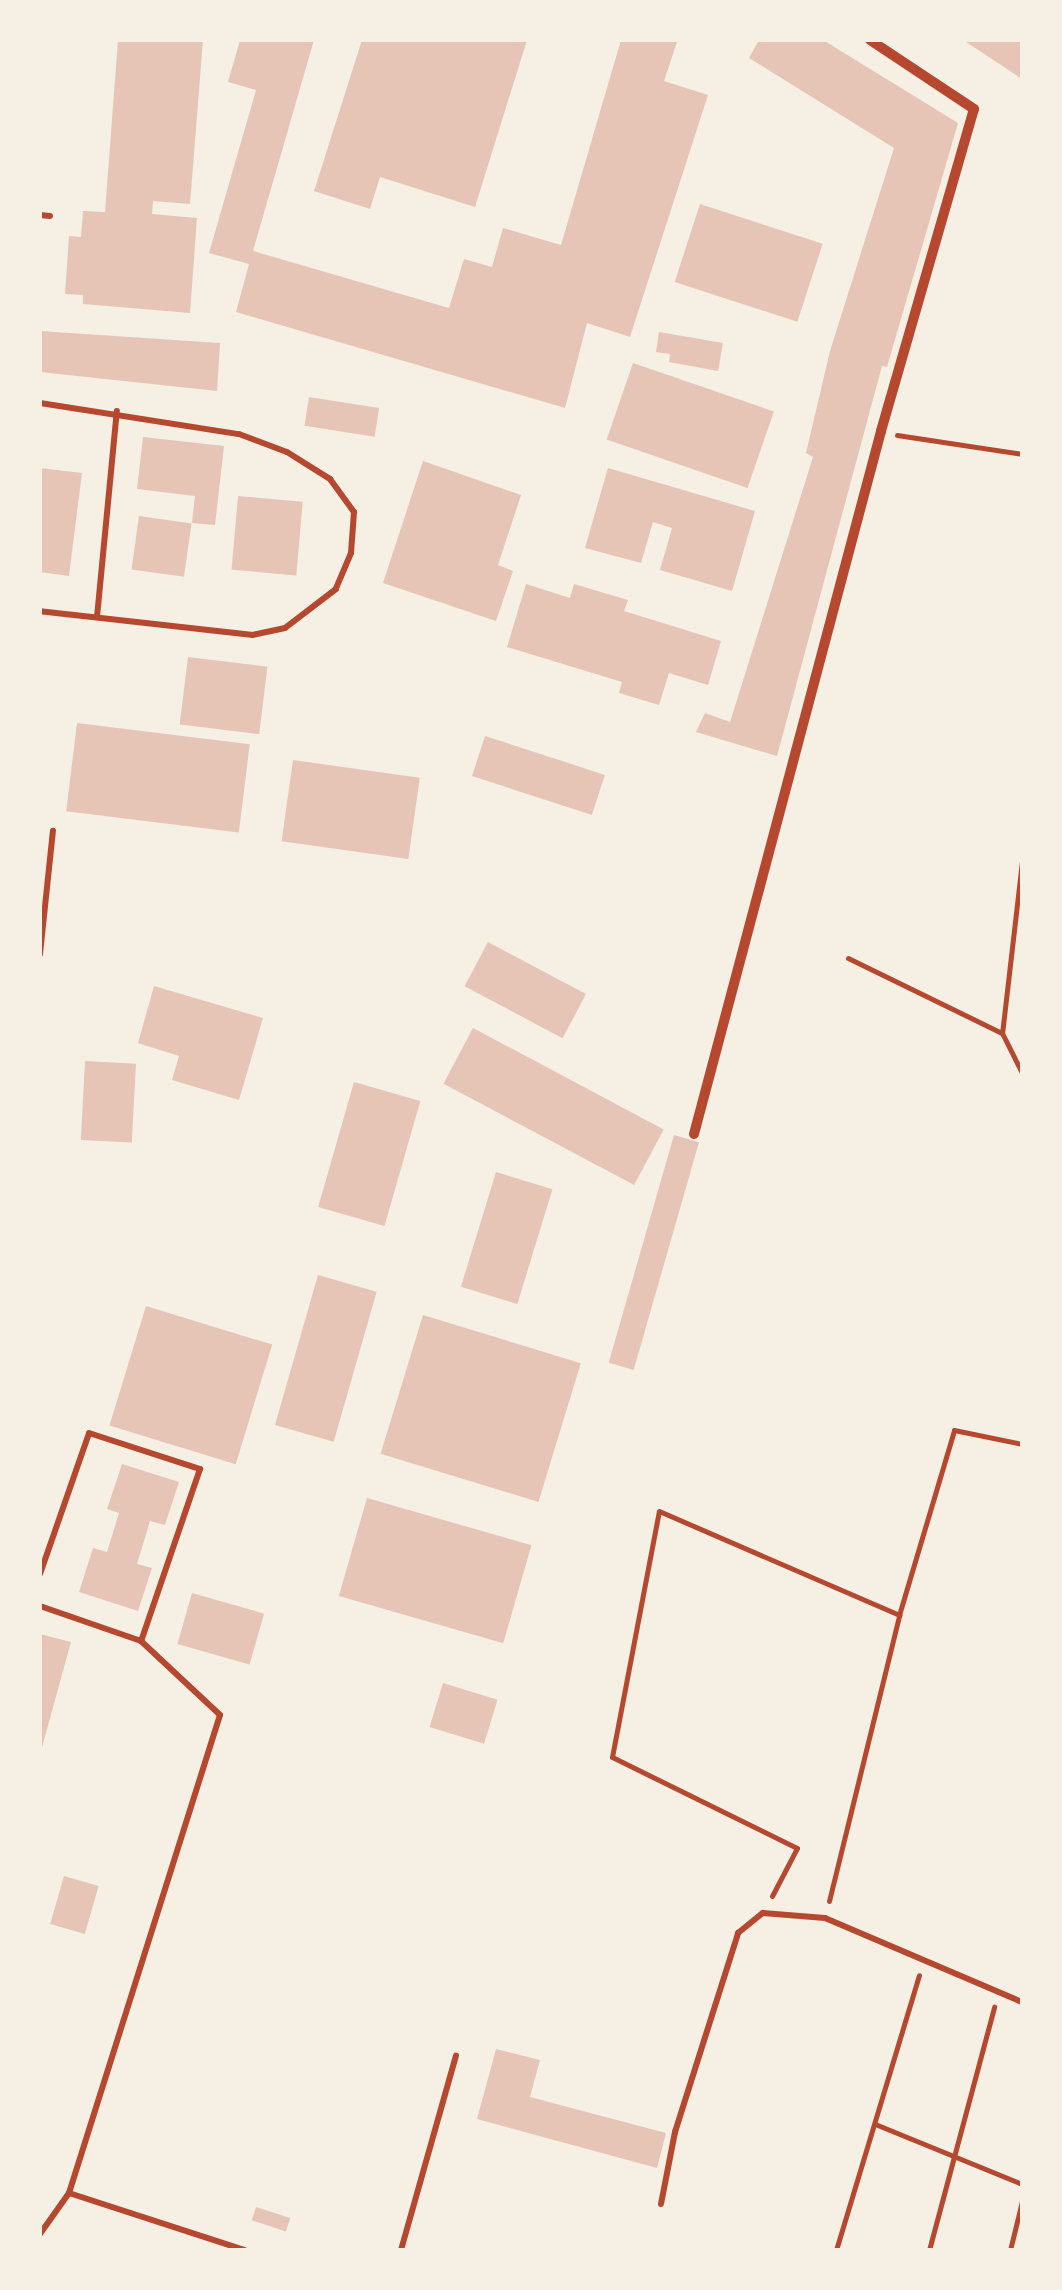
<!DOCTYPE html>
<html>
<head>
<meta charset="utf-8">
<style>
	body { margin:0 }
	#map { position:relative; width:1062px; height:2290px; overflow:hidden; background:#f6efe4; font-family:Arial,sans-serif }
	div>[style] { position:absolute }
	[style*='--x'] { left:calc(var(--x)*1px); top:calc(var(--y)*1px); width:calc(var(--w)*1px); rotate:calc(var(--a)*1deg) }
	.building>* { inset:0; background:#e6c5b7; transform-origin:0 0 }
	.path>* { height:5px; margin:-2.5px; padding:0 2.5px; transform-origin:2.5px; border-radius:2.5px; background:#b5482f }
	.service>* { height:6px; margin:-3px; padding:0 3px; transform-origin:3px; border-radius:3px; background:#b5482f }
	.minor>* { height:10px; margin:-5px; padding:0 5px; transform-origin:5px; border-radius:5px; background:#b5482f }
	span { translate:-50% -50%; white-space:nowrap; text-align:center; line-height:1.15; -webkit-text-stroke:8px #f6efe4; paint-order:stroke }
	.frame { position:absolute; inset:0; border:42px solid #f6efe4; pointer-events:none }
</style>
</head>
<body>
<div id="map">
	<div class="building">
		<i style="clip-path:polygon(118px 40px,203px 40px,190px 204px,153px 201px,152px 214px,197px 218px,190px 313px,83px 304px,83px 295px,65px 294px,69px 236px,81px 237px,83px 211px,105px 212px)"></i>
		<i style="clip-path:polygon(240px 40px,314px 40px,253px 251px,449px 308px,464px 259px,492px 267px,503px 228px,561px 245px,621px 40px,677px 42px,664px 81px,708px 95px,630px 337px,587px 323px,565px 408px,236px 312px,249px 264px,209px 253px,256px 90px,228px 82px)"></i>
		<i style="clip-path:polygon(362px 40px,527px 40px,475px 207px,380px 177px,370px 209px,314px 191px)"></i>
		<i style="clip-path:polygon(759px 40px,823px 40px,958px 123px,887px 367px,882px 366px,777px 756px,696px 732px,705px 713px,730px 722px,813px 457px,806px 453px,830px 351px,894px 148px,749px 58px)"></i>
		<i style="clip-path:polygon(963px 40px,1022px 40px,1022px 79px)"></i>
		<i style="left:700px;top:204px;width:129px;height:82px;rotate:18deg"></i>
		<i style="clip-path:polygon(40px 331px,220px 343px,217px 391px,40px 372px)"></i>
		<i style="clip-path:polygon(659px 332px,723px 343px,718px 371px,669px 362px,670px 354px,656px 352px)"></i>
		<i style="left:633px;top:363px;width:149px;height:81px;rotate:19deg"></i>
		<i style="left:309px;top:397px;width:71px;height:29px;rotate:9deg"></i>
		<i style="clip-path:polygon(143px 437px,224px 446px,215px 525px,192px 523px,195px 496px,137px 489px)"></i>
		<i style="clip-path:polygon(423px 461px,521px 495px,498px 565px,513px 571px,496px 621px,383px 583px)"></i>
		<i style="clip-path:polygon(40px 468px,82px 473px,69px 576px,40px 572px)"></i>
		<i style="clip-path:polygon(608px 468px,755px 511px,732px 591px,660px 570px,672px 528px,653px 522px,641px 563px,585px 548px)"></i>
		<i style="left:238px;top:496px;width:65px;height:74px;rotate:5deg"></i>
		<i style="left:139px;top:516px;width:53px;height:54px;rotate:8deg"></i>
		<i style="clip-path:polygon(526px 584px,570px 598px,574px 584px,628px 600px,624px 611px,721px 641px,708px 685px,669px 673px,659px 705px,619px 693px,622px 682px,507px 647px)"></i>
		<i style="left:188px;top:657px;width:80px;height:68px;rotate:7deg"></i>
		<i style="left:77px;top:723px;width:174px;height:89px;rotate:7deg"></i>
		<i style="left:485px;top:736px;width:126px;height:42px;rotate:18deg"></i>
		<i style="left:293px;top:760px;width:128px;height:82px;rotate:8deg"></i>
		<i style="left:488px;top:942px;width:111px;height:50px;rotate:28deg"></i>
		<i style="clip-path:polygon(154px 986px,263px 1018px,239px 1100px,172px 1080px,179px 1056px,138px 1043px)"></i>
		<i style="left:473px;top:1028px;width:216px;height:63px;rotate:28deg"></i>
		<i style="left:85px;top:1061px;width:51px;height:79px;rotate:3deg"></i>
		<i style="left:354px;top:1082px;width:69px;height:130px;rotate:16deg"></i>
		<i style="left:674px;top:1135px;width:26px;height:237px;rotate:16deg"></i>
		<i style="left:496px;top:1172px;width:59px;height:120px;rotate:17deg"></i>
		<i style="left:318px;top:1275px;width:61px;height:156px;rotate:16deg"></i>
		<i style="left:146px;top:1306px;width:132px;height:125px;rotate:17deg"></i>
		<i style="left:423px;top:1315px;width:165px;height:145px;rotate:17deg"></i>
		<i style="clip-path:polygon(122px 1464px,179px 1482px,165px 1525px,150px 1521px,137px 1564px,152px 1568px,138px 1611px,79px 1592px,93px 1548px,107px 1552px,119px 1513px,107px 1509px)"></i>
		<i style="left:367px;top:1498px;width:171px;height:102px;rotate:16deg"></i>
		<i style="left:192px;top:1593px;width:75px;height:53px;rotate:16deg"></i>
		<i style="clip-path:polygon(40px 1634px,71px 1642px,41px 1751px,40px 1751px)"></i>
		<i style="left:443px;top:1683px;width:57px;height:46px;rotate:17deg"></i>
		<i style="left:64px;top:1876px;width:36px;height:50px;rotate:16deg"></i>
		<i style="clip-path:polygon(496px 2049px,540px 2060px,530px 2097px,666px 2133px,657px 2168px,477px 2119px)"></i>
		<i style="left:256px;top:2207px;width:36px;height:14px;rotate:18deg"></i>
	</div>
	<div class="path">
		<i style="--x:897;--y:435;--w:126;--a:8.6"></i>
		<i style="--x:1022;--y:861;--w:173;--a:96.6"></i>
		<i style="--x:1002;--y:1033;--w:45;--a:63.4"></i>
		<i style="--x:848;--y:958;--w:171;--a:26"></i>
		<i style="--x:772;--y:1896;--w:54;--a:-62.5"></i>
		<i style="--x:797;--y:1848;--w:206;--a:-153.8"></i>
		<i style="--x:612;--y:1757;--w:250;--a:-79.2"></i>
		<i style="--x:659;--y:1511;--w:262;--a:23.4"></i>
		<i style="--x:829;--y:1901;--w:294;--a:-76.2"></i>
		<i style="--x:899;--y:1615;--w:193;--a:-73.4"></i>
		<i style="--x:954;--y:1430;--w:69;--a:11.6"></i>
		<i style="--x:875;--y:2124;--w:159;--a:22.2"></i>
		<i style="--x:836;--y:2250;--w:287;--a:-73.2"></i>
		<i style="--x:929;--y:2250;--w:252;--a:-75"></i>
		<i style="--x:1010;--y:2250;--w:50;--a:-76.2"></i>
	</div>
	<div class="service">
		<i style="--x:40;--y:215;--w:10;--a:6"></i>
		<i style="--x:40;--y:403;--w:201;--a:8.9"></i>
		<i style="--x:239;--y:434;--w:51;--a:20.6"></i>
		<i style="--x:287;--y:452;--w:51;--a:32.1"></i>
		<i style="--x:330;--y:479;--w:41;--a:54"></i>
		<i style="--x:354;--y:512;--w:41;--a:94.2"></i>
		<i style="--x:351;--y:553;--w:39;--a:113"></i>
		<i style="--x:336;--y:589;--w:64;--a:142.6"></i>
		<i style="--x:285;--y:628;--w:33;--a:168"></i>
		<i style="--x:253;--y:635;--w:214;--a:-173.6"></i>
		<i style="--x:97;--y:617;--w:207;--a:-84.5"></i>
		<i style="--x:40;--y:954;--w:124;--a:-84"></i>
		<i style="--x:40;--y:1574;--w:149;--a:-70.8"></i>
		<i style="--x:89;--y:1433;--w:117;--a:18"></i>
		<i style="--x:200;--y:1469;--w:182;--a:108.9"></i>
		<i style="--x:40;--y:1606;--w:107;--a:19.1"></i>
		<i style="--x:141;--y:1641;--w:108;--a:43.1"></i>
		<i style="--x:220;--y:1715;--w:501;--a:107.53"></i>
		<i style="--x:69;--y:2193;--w:50;--a:125.3"></i>
		<i style="--x:69;--y:2193;--w:184;--a:18"></i>
		<i style="--x:661;--y:2204;--w:73;--a:-79"></i>
		<i style="--x:675;--y:2132;--w:209;--a:-72.4"></i>
		<i style="--x:738;--y:1933;--w:32;--a:-39"></i>
		<i style="--x:763;--y:1913;--w:62;--a:4.6"></i>
		<i style="--x:825;--y:1918;--w:214;--a:23.1"></i>
		<i style="--x:401;--y:2250;--w:202;--a:-74.2"></i>
	</div>
	<div class="minor">
		<i style="--x:694;--y:1134;--w:727;--a:-75.1"></i>
		<i style="--x:881;--y:431;--w:335;--a:-73.9"></i>
		<i style="--x:974;--y:109;--w:125;--a:-146.4"></i>
	</div>
	<div class="frame"></div>
</div>
</body>
</html>
